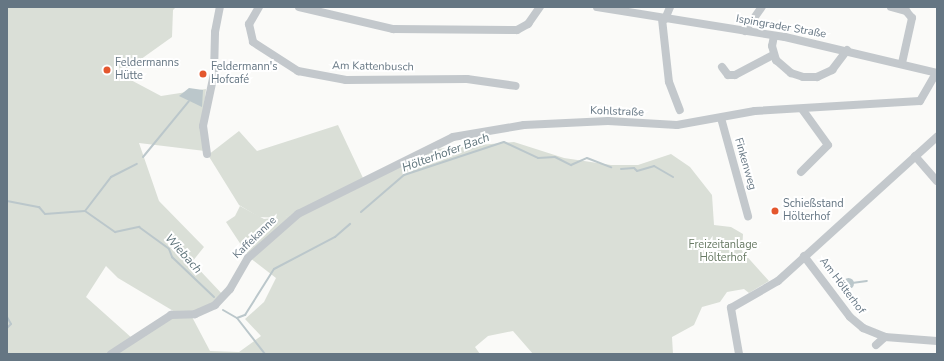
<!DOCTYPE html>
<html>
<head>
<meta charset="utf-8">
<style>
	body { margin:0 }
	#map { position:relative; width:944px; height:361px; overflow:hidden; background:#fafaf8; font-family:"Nunito Sans",sans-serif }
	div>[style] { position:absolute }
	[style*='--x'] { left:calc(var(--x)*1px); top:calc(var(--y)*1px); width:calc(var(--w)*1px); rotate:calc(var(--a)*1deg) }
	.green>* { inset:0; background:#dadfd7 }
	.water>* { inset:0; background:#bbc7cb }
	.round { border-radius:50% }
	.stream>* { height:2px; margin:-1px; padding:0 1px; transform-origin:1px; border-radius:1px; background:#bbc7cb }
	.street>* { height:8px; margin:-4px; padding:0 4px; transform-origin:4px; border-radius:4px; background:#c3c8cc }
	.dots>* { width:11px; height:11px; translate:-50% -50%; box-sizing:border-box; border:2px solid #fff; border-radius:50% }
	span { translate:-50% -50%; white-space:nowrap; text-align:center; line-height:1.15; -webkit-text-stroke:4px #fff; paint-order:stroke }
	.street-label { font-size:11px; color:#657683 }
	.poi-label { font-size:11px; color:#657683 }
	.left { translate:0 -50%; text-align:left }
	.park-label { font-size:11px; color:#687a64 }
	.water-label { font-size:12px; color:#60757c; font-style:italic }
	.frame { position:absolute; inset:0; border:8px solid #657683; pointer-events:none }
</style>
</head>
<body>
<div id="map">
	<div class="green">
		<i style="clip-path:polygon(7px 7px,176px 7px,173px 10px,172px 37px,130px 67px,129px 79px,161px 96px,206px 89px,202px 125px,205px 151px,139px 143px,159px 201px,204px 247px,192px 262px,224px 296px,204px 310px,175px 312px,118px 278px,106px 266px,86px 297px,133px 339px,110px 354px,7px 354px)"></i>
		<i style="clip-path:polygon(338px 125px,363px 178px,298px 214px,281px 218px,259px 217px,239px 205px,208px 155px,239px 131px,257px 151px)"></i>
		<i style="clip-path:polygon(514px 142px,564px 158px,611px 165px,638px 165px,671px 154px,690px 167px,712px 195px,714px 225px,731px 227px,743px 234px,742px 251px,769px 281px,749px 293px,744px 289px,727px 292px,720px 302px,702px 307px,694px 325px,672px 337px,673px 354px,533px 354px,513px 331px,488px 336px,475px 347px,480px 354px,113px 354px,166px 319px,191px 315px,210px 351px,239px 352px,261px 336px,245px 319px,264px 302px,276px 278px,250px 258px,298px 214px,426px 150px)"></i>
		<i style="clip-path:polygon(240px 206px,264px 219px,296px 215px,249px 257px,226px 222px,235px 216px)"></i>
	</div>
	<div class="water">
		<i style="clip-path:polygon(189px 88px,203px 90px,202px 107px,179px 96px)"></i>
		<i class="round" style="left:842.5px;top:277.5px;width:11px;height:11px"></i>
	</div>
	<div class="stream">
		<i style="--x:143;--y:157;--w:72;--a:-50.6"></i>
		<i style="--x:621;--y:169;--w:13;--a:-4"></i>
		<i style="--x:634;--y:168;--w:4;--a:45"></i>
		<i style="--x:637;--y:171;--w:18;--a:-16"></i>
		<i style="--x:654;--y:166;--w:22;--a:30"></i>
		<i style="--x:7;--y:201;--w:33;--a:11"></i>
		<i style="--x:39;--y:207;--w:9;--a:49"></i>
		<i style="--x:45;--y:214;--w:40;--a:-4.3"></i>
		<i style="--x:85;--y:211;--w:37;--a:35"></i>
		<i style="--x:115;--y:232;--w:25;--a:-12"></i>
		<i style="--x:139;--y:227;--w:37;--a:36"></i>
		<i style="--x:169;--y:249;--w:9;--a:69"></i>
		<i style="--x:172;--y:257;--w:58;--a:43.6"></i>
		<i style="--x:85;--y:211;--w:43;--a:-52.6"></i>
		<i style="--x:111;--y:177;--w:29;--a:-27"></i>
		<i style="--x:361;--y:212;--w:57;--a:-40.7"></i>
		<i style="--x:404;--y:175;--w:105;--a:-18.3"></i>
		<i style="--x:504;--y:142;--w:38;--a:25"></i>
		<i style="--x:538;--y:158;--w:17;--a:-3"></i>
		<i style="--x:555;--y:157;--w:18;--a:27"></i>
		<i style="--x:571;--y:165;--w:17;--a:-24"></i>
		<i style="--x:587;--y:158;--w:26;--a:21"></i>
		<i style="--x:852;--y:283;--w:15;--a:-8"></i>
		<i style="--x:223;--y:310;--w:16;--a:30"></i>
		<i style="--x:237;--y:318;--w:46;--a:52.1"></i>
		<i style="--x:7;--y:317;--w:8;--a:60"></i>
		<i style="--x:11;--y:324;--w:6;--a:135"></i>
		<i style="--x:237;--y:318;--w:9;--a:-21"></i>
		<i style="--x:245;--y:315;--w:54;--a:-57.8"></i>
		<i style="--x:274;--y:269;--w:69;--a:-27.7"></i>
		<i style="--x:335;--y:237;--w:20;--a:-41"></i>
	</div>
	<div class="street">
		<i style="--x:259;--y:7;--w:20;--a:120"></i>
		<i style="--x:249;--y:24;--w:18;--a:77"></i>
		<i style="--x:253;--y:42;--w:54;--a:32.8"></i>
		<i style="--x:298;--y:71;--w:49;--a:10.6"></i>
		<i style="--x:346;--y:80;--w:121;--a:-0.5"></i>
		<i style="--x:467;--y:79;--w:49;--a:8.1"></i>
		<i style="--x:299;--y:7;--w:97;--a:13.2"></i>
		<i style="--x:393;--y:29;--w:124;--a:0.5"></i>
		<i style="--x:517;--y:30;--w:13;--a:-29"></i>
		<i style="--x:528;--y:24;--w:21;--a:-55"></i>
		<i style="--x:597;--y:7;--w:190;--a:9.1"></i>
		<i style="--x:785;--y:37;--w:156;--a:13.3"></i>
		<i style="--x:891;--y:7;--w:16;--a:15"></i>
		<i style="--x:906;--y:11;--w:9;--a:49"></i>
		<i style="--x:912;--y:18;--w:46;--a:102.5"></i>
		<i style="--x:662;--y:19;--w:63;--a:83.7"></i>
		<i style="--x:669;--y:82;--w:30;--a:69"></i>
		<i style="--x:665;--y:19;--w:13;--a:-67"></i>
		<i style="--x:745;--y:31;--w:29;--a:-55"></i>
		<i style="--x:774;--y:36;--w:10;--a:101"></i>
		<i style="--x:772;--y:46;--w:15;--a:74"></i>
		<i style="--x:776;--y:60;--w:20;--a:41"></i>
		<i style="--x:791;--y:73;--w:13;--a:18"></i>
		<i style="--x:803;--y:77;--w:14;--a:0"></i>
		<i style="--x:817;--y:77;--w:17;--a:-25"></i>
		<i style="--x:832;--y:70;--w:25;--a:-53"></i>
		<i style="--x:722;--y:67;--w:10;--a:53"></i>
		<i style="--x:728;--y:75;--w:7;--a:0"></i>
		<i style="--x:735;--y:75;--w:43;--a:-27.8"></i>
		<i style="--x:721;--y:118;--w:102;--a:74.6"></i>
		<i style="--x:207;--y:154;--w:28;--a:-98"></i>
		<i style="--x:203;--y:126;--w:53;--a:-78.1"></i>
		<i style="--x:214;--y:74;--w:42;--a:-88.6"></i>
		<i style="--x:215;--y:32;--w:25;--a:-79"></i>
		<i style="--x:915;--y:156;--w:33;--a:49"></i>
		<i style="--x:801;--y:172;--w:38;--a:-45"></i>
		<i style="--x:828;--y:145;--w:44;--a:-125.8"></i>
		<i style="--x:804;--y:256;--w:76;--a:53"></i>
		<i style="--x:850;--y:317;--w:17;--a:40"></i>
		<i style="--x:863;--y:328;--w:24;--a:22"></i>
		<i style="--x:885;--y:337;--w:52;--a:4.4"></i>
		<i style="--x:876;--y:345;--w:12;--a:-42"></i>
		<i style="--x:111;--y:354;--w:72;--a:-33"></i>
		<i style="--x:171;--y:315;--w:24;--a:-2"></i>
		<i style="--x:195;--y:314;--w:22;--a:-24"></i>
		<i style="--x:215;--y:305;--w:22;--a:-47"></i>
		<i style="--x:230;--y:289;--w:36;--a:-60"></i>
		<i style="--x:248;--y:258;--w:67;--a:-41.3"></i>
		<i style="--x:298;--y:214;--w:173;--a:-26.4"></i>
		<i style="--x:453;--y:137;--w:72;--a:-9.6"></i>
		<i style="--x:524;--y:125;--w:84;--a:-2.7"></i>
		<i style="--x:608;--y:121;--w:69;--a:3.3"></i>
		<i style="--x:677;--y:125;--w:79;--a:-10.2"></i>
		<i style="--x:755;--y:111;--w:165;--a:-3.5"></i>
		<i style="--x:920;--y:101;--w:32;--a:-60"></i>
		<i style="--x:739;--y:354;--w:47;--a:-99.9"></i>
		<i style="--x:731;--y:308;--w:54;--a:-29.9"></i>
		<i style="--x:778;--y:281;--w:215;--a:-42.2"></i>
	</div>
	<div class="dots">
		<i style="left:107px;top:70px;background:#e4572e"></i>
		<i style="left:203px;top:74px;background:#e4572e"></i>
		<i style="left:775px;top:211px;background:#e4572e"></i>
	</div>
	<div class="street-label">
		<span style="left:781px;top:27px;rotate:10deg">Ispingrader Straße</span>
		<span style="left:373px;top:67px;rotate:1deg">Am Kattenbusch</span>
		<span style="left:617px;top:112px;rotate:2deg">Kohlstraße</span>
		<span style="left:745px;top:164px;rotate:74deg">Finkenweg</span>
		<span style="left:255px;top:238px;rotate:-44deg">Kaffekanne</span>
		<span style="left:842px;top:286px;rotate:53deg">Am Hölterhof</span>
	</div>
	<div class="poi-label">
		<span class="left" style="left:115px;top:70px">Feldermanns<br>Hütte</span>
		<span class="left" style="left:211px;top:74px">Feldermann's<br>Hofcafé</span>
		<span class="left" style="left:783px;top:211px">Schießstand<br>Hölterhof</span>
	</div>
	<div class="park-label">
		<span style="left:723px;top:252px">Freizeitanlage<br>Hölterhof</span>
	</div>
	<div class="water-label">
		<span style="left:446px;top:153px;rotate:-20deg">Hölterhofer Bach</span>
		<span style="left:183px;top:254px;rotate:48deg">Wiebach</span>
	</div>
	<div class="frame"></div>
</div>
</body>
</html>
